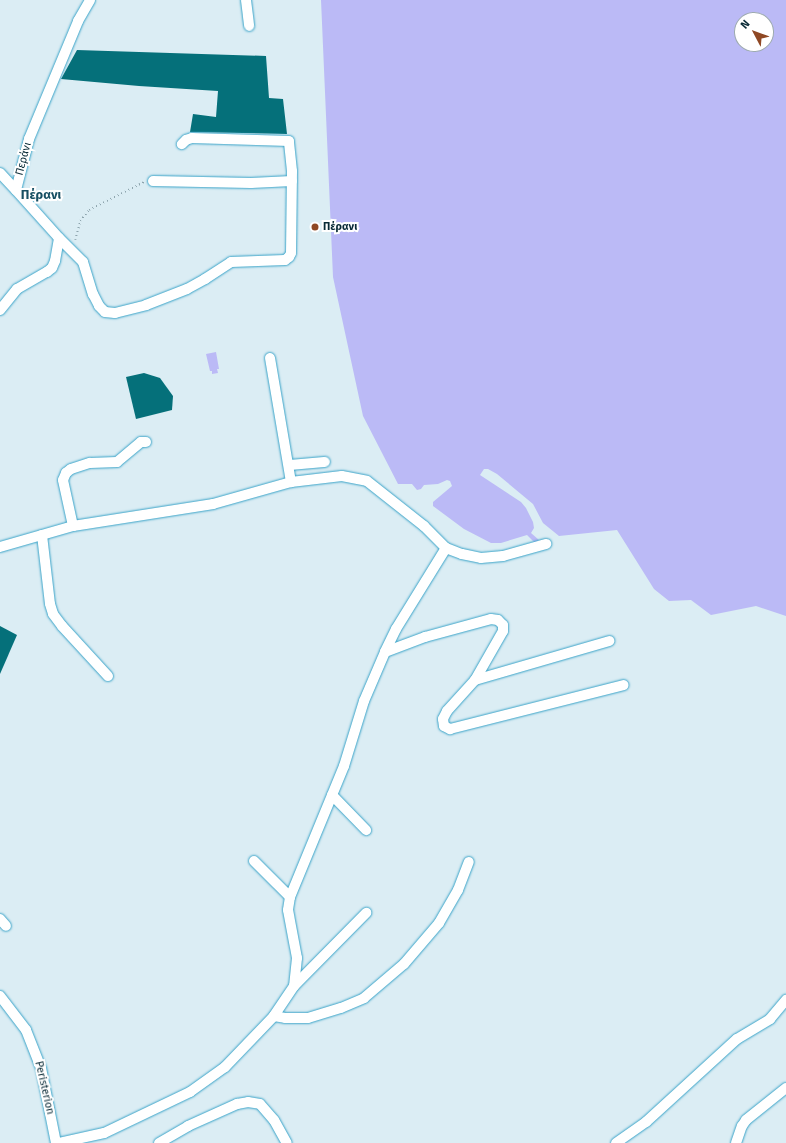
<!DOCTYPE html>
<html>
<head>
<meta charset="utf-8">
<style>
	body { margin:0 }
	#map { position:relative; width:786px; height:1143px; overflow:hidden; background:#dbedf4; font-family:"Fira Sans",sans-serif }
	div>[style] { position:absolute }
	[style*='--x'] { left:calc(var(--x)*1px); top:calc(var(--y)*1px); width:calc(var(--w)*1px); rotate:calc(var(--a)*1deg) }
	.water>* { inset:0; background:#bbbaf6 }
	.building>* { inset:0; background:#05707a }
	.path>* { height:1.5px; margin-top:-0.75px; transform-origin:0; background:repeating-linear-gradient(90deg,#8ea5ae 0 1px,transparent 0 4px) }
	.roads { filter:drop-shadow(0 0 1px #39a3c8) drop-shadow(0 0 1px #39a3c8) }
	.minor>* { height:10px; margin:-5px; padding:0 5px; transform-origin:5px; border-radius:5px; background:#fff }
	.dots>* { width:11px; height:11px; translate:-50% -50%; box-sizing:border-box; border:2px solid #fff; border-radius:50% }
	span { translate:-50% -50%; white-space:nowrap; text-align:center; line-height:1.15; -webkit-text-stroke:4px #fff; paint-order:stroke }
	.street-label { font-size:11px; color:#092a36 }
	.poi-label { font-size:11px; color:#092a36; font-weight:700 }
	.left { translate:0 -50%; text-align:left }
	.quarter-label { font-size:13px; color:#174f63; font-weight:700 }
	.north { position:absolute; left:734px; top:12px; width:40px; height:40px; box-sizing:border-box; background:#fff; border:1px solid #9daaaf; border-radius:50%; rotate:311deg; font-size:11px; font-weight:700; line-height:16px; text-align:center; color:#092a36 }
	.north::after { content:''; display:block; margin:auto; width:14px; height:18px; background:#8f4824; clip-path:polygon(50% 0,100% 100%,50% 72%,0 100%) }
</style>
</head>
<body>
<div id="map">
	<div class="water">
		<i style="clip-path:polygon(evenodd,321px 0,786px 0,786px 616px,756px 606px,711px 615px,691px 600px,669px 601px,654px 589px,617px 530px,559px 536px,543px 523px,533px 504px,497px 474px,488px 469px,484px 469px,480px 475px,521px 502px,526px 508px,533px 522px,534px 528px,531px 533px,539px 540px,535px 543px,527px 535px,501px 543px,491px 543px,464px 529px,433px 506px,433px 502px,452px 486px,450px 481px,447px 480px,438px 484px,424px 485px,421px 489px,417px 490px,412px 484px,398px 484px,363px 416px,333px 277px,321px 0,742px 20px,766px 20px,766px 44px,742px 44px,742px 20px)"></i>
		<i style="clip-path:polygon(216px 352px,219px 369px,217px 369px,218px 373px,212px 374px,212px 371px,210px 371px,206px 354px)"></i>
	</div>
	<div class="building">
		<i style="clip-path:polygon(77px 50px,266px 56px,269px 98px,283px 99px,287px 134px,190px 132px,193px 114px,216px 117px,218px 91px,139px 86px,61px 79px)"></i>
		<i style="clip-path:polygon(144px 373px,160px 378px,173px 396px,172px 410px,136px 419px,126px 377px)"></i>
		<i style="clip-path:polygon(0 626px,17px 635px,0 674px)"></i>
	</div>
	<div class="path">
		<i style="--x:75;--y:240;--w:20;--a:-75"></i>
		<i style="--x:80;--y:221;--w:14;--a:-51"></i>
		<i style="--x:89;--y:210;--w:62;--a:-27"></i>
	</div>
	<div class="roads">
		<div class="minor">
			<i style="--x:246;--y:0;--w:26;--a:83"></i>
			<i style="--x:0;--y:173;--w:23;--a:47"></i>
			<i style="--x:153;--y:181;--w:98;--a:1.2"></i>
			<i style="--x:251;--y:183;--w:41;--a:-2.8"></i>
			<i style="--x:59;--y:238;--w:34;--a:45"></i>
			<i style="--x:83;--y:262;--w:34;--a:73"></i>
			<i style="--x:93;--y:294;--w:13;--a:63"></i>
			<i style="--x:99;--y:306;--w:8;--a:45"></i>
			<i style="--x:105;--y:312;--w:10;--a:6"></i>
			<i style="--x:115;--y:313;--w:32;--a:-14"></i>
			<i style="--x:146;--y:305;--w:44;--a:-21.3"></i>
			<i style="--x:187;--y:289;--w:21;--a:-29"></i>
			<i style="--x:205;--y:279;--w:31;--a:-33"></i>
			<i style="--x:231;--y:262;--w:54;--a:-2.1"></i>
			<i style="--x:285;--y:260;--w:5;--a:-37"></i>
			<i style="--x:289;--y:257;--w:4;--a:-63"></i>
			<i style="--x:291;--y:253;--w:82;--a:-89.3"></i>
			<i style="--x:292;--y:171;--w:30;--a:-96"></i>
			<i style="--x:289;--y:141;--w:97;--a:-178.2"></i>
			<i style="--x:192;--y:138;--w:6;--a:162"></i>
			<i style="--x:186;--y:140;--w:6;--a:135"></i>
			<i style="--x:0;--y:310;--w:27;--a:-51"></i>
			<i style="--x:17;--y:289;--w:34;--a:-30"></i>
			<i style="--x:47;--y:272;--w:6;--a:-39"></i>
			<i style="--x:52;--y:268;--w:8;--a:-67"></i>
			<i style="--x:55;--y:261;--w:23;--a:-80"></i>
			<i style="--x:59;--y:238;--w:64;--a:-131.9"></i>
			<i style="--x:16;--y:190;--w:53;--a:-75.7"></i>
			<i style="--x:29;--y:139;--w:128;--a:-67.4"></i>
			<i style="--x:78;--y:21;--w:24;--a:-60"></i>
			<i style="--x:270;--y:358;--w:126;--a:80.4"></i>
			<i style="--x:289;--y:465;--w:36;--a:-5"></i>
			<i style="--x:73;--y:526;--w:47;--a:-102.3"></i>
			<i style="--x:63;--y:480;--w:8;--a:-67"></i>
			<i style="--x:66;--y:473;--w:6;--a:-39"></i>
			<i style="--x:71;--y:469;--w:20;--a:-18"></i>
			<i style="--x:90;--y:463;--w:27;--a:-2"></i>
			<i style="--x:117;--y:462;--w:31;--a:-40"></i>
			<i style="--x:141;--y:442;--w:5;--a:0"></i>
			<i style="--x:42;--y:535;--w:69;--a:83.4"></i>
			<i style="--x:50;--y:604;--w:10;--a:73"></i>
			<i style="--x:53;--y:614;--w:15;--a:53"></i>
			<i style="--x:62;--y:626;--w:68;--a:47.4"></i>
			<i style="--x:0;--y:547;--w:76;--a:-16"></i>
			<i style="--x:73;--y:526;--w:142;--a:-8.9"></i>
			<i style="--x:213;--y:504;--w:81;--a:-15.8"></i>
			<i style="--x:291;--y:482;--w:51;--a:-6.7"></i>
			<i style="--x:342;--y:476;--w:25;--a:11"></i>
			<i style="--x:367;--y:481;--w:73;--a:38.3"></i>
			<i style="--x:424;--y:526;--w:31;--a:45"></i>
			<i style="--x:446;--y:548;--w:95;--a:121.7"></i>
			<i style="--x:396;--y:629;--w:25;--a:116"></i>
			<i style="--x:385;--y:652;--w:53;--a:113.2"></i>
			<i style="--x:364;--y:701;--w:68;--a:107.1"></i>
			<i style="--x:344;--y:766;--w:142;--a:112.4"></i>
			<i style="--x:290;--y:897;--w:13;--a:99"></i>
			<i style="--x:288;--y:910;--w:49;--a:79.4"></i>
			<i style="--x:297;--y:958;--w:28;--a:96"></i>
			<i style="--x:294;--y:986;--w:36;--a:124"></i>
			<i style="--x:274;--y:1016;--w:71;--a:133.9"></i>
			<i style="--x:225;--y:1067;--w:43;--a:144.5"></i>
			<i style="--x:190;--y:1092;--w:95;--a:154.5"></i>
			<i style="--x:104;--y:1133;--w:47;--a:167.7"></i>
			<i style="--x:446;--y:548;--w:17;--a:21"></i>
			<i style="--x:462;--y:554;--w:19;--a:12"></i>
			<i style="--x:481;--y:558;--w:22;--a:-5"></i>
			<i style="--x:503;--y:556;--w:45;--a:-15.6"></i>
			<i style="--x:385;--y:652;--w:43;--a:-20.6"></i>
			<i style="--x:425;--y:637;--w:68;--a:-15.3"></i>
			<i style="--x:491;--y:619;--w:7;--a:8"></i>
			<i style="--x:498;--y:620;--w:7;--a:45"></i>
			<i style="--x:503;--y:625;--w:6;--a:90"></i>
			<i style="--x:503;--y:631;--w:56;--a:119.7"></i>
			<i style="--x:475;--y:680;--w:42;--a:132.1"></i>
			<i style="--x:447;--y:711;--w:9;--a:117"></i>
			<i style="--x:443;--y:719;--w:7;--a:82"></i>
			<i style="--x:444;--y:726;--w:7;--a:27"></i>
			<i style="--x:450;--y:729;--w:179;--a:-14.2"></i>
			<i style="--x:475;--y:680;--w:140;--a:-16.2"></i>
			<i style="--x:332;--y:795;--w:49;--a:45.8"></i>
			<i style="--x:254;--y:861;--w:51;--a:45"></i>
			<i style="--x:0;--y:919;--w:9;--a:49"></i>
			<i style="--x:294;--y:986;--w:103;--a:-45.4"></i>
			<i style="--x:0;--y:996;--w:43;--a:52.6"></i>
			<i style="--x:26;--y:1030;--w:41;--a:68.5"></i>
			<i style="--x:41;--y:1068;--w:76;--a:78.7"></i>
			<i style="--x:274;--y:1016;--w:11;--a:10"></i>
			<i style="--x:285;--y:1018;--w:23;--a:0"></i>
			<i style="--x:308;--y:1018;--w:34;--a:-17"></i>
			<i style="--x:341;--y:1008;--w:25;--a:-23"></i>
			<i style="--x:364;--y:998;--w:52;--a:-40.4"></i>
			<i style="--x:404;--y:964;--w:54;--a:-49.5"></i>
			<i style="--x:439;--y:923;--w:38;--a:-60"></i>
			<i style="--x:458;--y:890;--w:30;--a:-69"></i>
			<i style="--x:159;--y:1143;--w:34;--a:-30"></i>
			<i style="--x:188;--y:1126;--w:54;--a:-24.2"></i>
			<i style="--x:237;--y:1104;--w:11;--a:-10"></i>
			<i style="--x:248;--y:1102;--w:12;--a:9"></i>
			<i style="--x:260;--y:1104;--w:21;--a:49"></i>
			<i style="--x:274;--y:1120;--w:26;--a:61"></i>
			<i style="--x:616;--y:1143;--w:37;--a:-35"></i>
			<i style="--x:646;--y:1122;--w:123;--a:-42.4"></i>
			<i style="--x:737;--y:1039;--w:39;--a:-31"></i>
			<i style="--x:770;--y:1019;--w:25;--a:-50"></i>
			<i style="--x:736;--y:1143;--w:18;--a:-71"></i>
			<i style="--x:742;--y:1126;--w:7;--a:-56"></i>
			<i style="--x:746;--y:1120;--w:51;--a:-38.7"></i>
		</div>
	</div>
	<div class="dots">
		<i style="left:315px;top:227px;background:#8f4824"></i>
	</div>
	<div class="street-label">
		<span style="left:24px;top:159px;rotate:-75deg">Περάνι</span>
		<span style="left:44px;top:1088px;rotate:77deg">Peristerion</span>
	</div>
	<div class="poi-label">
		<span class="left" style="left:323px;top:227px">Πέρανι</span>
	</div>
	<div class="quarter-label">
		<span style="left:41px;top:195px">Πέρανι</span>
	</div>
	<div class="north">N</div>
</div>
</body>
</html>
